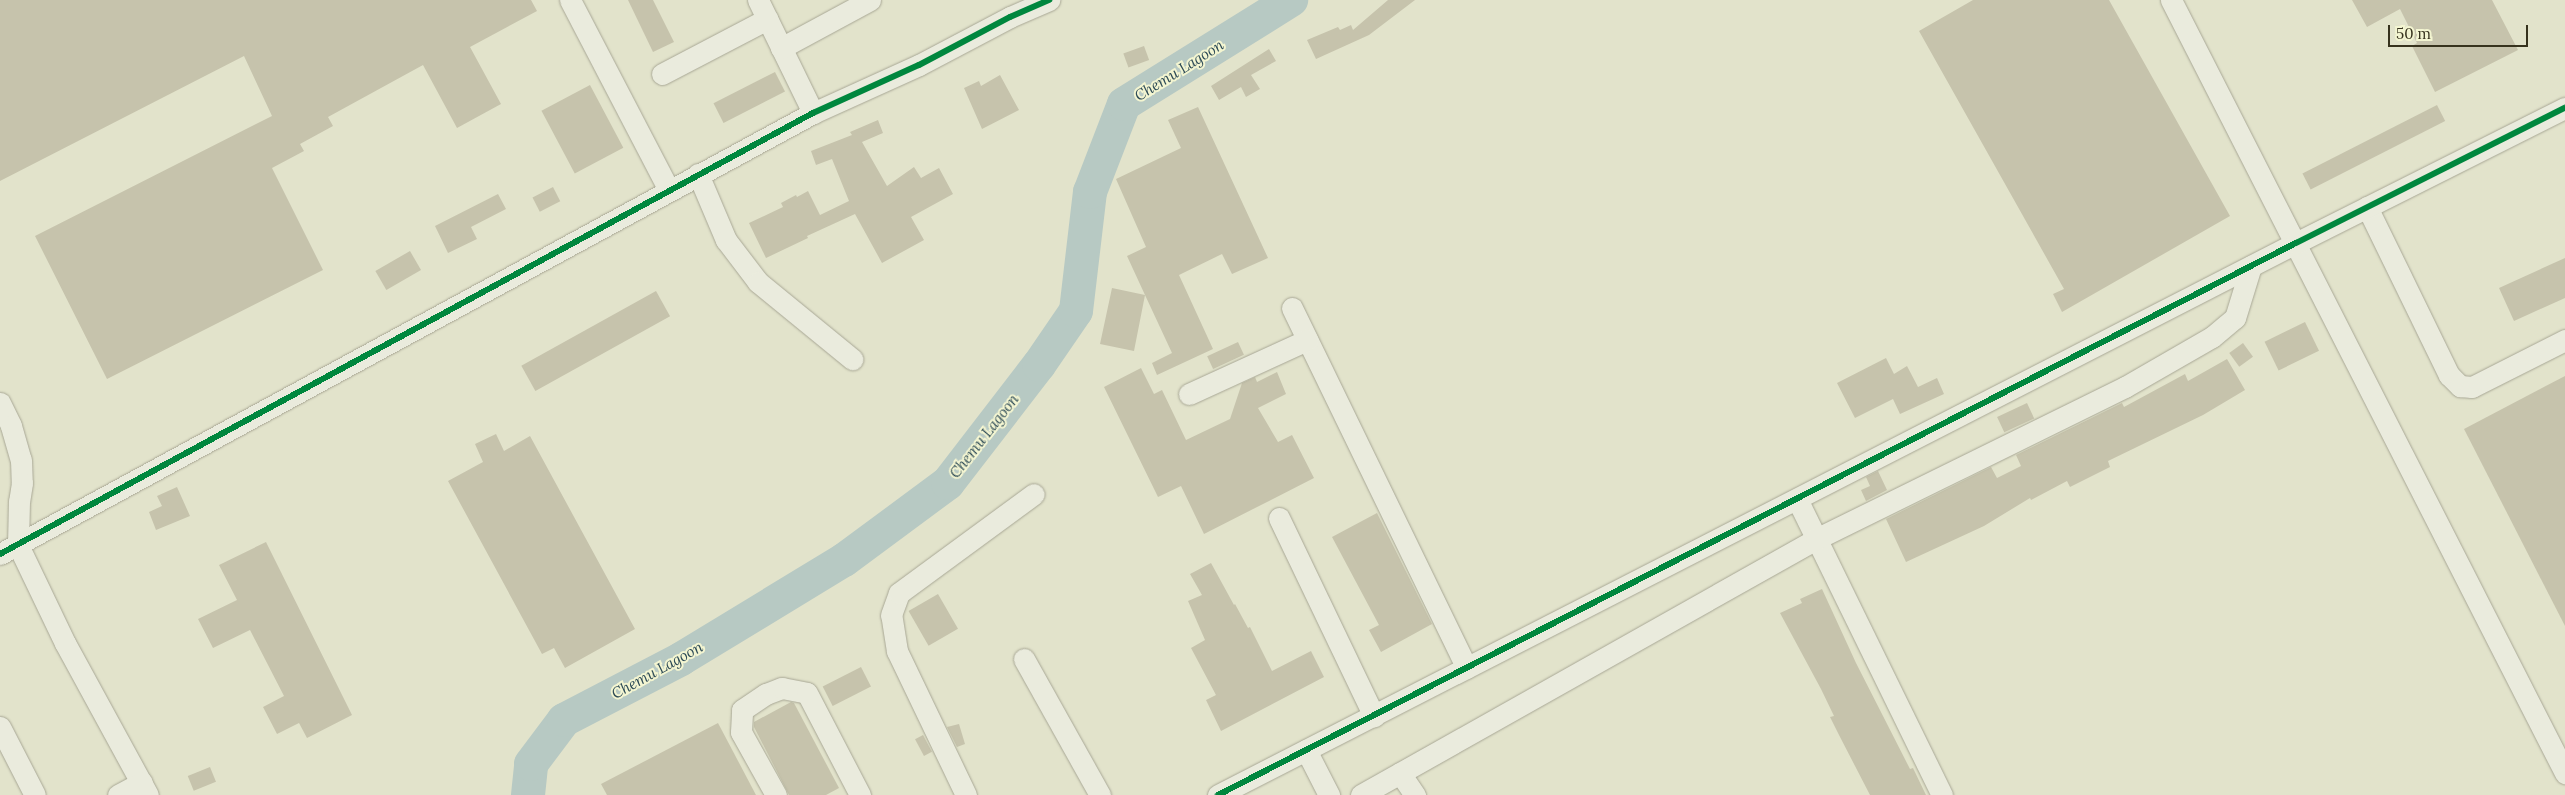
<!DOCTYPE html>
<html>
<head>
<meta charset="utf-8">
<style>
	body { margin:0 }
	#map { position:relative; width:2565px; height:795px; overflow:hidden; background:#e2e3cb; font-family:Lora,serif }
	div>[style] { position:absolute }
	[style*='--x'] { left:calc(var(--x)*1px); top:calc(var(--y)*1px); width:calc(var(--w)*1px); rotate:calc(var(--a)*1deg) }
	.river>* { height:34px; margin:-17px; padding:0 17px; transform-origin:17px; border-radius:17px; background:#b7c9c3 }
	.building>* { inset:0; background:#c6c3ac; transform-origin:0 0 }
	.roads { filter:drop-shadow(0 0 1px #a8a795) drop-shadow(0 0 1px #a8a795) }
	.minor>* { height:21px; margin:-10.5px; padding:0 10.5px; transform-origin:10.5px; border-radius:10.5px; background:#eaebdd }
	.cycleway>* { height:6px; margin:-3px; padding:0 3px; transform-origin:3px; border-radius:3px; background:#00873e }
	span { translate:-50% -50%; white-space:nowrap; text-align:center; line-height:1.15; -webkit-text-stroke:4px #f3f5d1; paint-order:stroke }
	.water-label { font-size:15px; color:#2c4a56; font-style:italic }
	.scale { position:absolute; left:2388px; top:25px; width:140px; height:22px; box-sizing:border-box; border:2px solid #36321d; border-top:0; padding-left:6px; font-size:15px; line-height:18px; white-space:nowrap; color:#36321d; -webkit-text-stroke:4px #f3f5d1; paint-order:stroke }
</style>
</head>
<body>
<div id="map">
	<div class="river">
		<i style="--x:528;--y:795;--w:31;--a:-84"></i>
		<i style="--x:531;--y:764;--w:55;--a:-53.1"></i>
		<i style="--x:564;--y:720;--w:132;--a:-27.5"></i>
		<i style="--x:681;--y:659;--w:191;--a:-31.3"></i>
		<i style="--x:844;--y:560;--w:129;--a:-36.5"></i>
		<i style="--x:948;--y:483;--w:149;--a:-52.4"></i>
		<i style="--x:1039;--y:365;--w:65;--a:-55.6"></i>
		<i style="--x:1076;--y:311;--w:120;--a:-83.3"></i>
		<i style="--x:1090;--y:192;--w:94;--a:-68.9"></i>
		<i style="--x:1124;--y:104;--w:197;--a:-31.9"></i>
	</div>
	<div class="building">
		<i style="clip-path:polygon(0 0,531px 0,537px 11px,470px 47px,501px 104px,457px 128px,423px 65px,328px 117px,333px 126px,300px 144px,304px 151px,272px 168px,323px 270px,107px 379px,35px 236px,272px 116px,244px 56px,0 181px)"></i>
		<i style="clip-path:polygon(628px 0,653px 0,674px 42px,653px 52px)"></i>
		<i style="clip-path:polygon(1388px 0,1415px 0,1369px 35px,1316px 59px,1307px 40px,1338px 27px,1340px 30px,1351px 25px,1353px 30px)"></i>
		<i style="clip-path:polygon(1973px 0,2109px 0,2230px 216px,2062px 312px,2053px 294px,2064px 289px,1919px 31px)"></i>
		<i style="clip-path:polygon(2352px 0,2492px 0,2518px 50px,2435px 92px,2412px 46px,2417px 43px,2400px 9px,2367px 27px)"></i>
		<i style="left:1144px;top:46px;width:15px;height:22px;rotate:70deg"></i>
		<i style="clip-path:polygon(1269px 49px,1276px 61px,1251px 75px,1260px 89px,1246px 97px,1241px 87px,1219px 100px,1211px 86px)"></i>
		<i style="left:775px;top:72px;width:22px;height:69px;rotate:63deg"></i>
		<i style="clip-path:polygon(1000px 75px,1019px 110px,982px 129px,964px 88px,979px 81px,981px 86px)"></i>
		<i style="left:590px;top:85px;width:71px;height:55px;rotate:62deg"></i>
		<i style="left:2437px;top:105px;width:18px;height:151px;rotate:63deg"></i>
		<i style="clip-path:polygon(1198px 107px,1268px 258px,1232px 274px,1222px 254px,1179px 275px,1213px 349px,1157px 375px,1152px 363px,1172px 353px,1145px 295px,1134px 351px,1100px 344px,1112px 288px,1145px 295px,1127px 256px,1146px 247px,1116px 179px,1181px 148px,1168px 120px)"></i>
		<i style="clip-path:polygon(878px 120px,883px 133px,862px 142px,887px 186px,914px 167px,921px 178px,939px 168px,953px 194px,911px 217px,924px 240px,882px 263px,855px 214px,807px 236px,808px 238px,766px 258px,749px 223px,783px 207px,781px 203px,796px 195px,797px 197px,808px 191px,820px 215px,849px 201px,832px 159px,816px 165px,811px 151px,852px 135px,850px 132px)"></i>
		<i style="left:553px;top:187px;width:16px;height:23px;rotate:63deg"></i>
		<i style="clip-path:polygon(498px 194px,506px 209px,471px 227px,477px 239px,448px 253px,435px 226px)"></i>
		<i style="left:410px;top:251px;width:22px;height:40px;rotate:60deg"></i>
		<i style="clip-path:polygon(2565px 258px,2565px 298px,2514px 321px,2499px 288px)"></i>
		<i style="left:656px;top:291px;width:29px;height:154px;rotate:61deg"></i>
		<i style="left:2305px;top:322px;width:32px;height:45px;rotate:64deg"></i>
		<i style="left:1238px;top:342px;width:14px;height:34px;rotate:65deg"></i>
		<i style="left:2243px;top:343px;width:17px;height:17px;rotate:54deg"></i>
		<i style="clip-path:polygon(1886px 358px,1894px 374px,1907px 366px,1918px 387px,1937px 378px,1944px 394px,1900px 414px,1893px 399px,1855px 418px,1837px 383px)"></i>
		<i style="clip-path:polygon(2227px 359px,2245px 390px,2203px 415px,2108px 461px,2110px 467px,2070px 487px,2067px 481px,2031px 500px,2030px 498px,1984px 526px,1906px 562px,1886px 519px,1991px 467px,1997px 478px,2021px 466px,2016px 455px,2122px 403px,2124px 407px,2185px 374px,2188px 381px)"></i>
		<i style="clip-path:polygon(1141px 368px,1154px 394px,1162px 390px,1186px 440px,1230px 419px,1242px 383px,1255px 377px,1257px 382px,1277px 372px,1286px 394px,1258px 408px,1278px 442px,1292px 435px,1314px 478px,1204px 534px,1181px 486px,1158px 497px,1104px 387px)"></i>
		<i style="clip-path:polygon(2565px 376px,2565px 626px,2464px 429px)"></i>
		<i style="left:2027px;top:403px;width:17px;height:33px;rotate:65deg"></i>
		<i style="clip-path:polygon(496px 434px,504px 451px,530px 436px,635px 629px,565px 668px,554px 648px,542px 654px,448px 481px,483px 462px,475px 444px)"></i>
		<i style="clip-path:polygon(1878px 471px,1887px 490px,1866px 501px,1861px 490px,1870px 486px,1866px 477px)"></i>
		<i style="clip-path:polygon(177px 487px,190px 516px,156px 530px,149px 512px,162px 506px,157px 496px)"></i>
		<i style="clip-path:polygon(1377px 513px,1432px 624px,1381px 652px,1369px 630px,1379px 625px,1332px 537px)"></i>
		<i style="clip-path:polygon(266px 542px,352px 715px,307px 738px,299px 723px,277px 734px,263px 707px,284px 696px,250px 630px,213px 648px,198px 619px,237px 600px,219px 565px)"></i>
		<i style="clip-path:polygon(1211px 563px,1234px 605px,1235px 604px,1248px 628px,1250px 627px,1272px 671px,1311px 651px,1324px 677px,1221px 731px,1206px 700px,1216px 695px,1191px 648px,1205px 640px,1188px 601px,1202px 595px,1190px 574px)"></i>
		<i style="clip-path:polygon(1822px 589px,1856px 663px,1910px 769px,1913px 768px,1926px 795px,1870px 795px,1839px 735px,1830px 717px,1834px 716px,1821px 689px,1780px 613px,1802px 603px,1800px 599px)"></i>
		<i style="left:938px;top:594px;width:40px;height:34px;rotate:60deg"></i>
		<i style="left:861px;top:667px;width:22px;height:43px;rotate:63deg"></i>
		<i style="clip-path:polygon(791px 702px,794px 703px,839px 788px,826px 795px,789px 795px,754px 727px,754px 722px)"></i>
		<i style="clip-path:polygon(718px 723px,756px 795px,607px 795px,601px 784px)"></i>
		<i style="clip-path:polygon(959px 724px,965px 744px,957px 747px,947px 727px)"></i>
		<i style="left:923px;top:735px;width:19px;height:9px;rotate:62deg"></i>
		<i style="left:210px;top:767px;width:16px;height:24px;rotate:68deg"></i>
	</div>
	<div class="roads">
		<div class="minor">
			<i style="--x:570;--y:0;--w:214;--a:62.5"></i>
			<i style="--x:758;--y:0;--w:126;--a:64"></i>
			<i style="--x:2171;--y:0;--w:868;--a:62.99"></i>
			<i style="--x:781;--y:48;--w:101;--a:-28.3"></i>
			<i style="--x:662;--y:74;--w:119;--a:-27.6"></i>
			<i style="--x:698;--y:174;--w:72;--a:67"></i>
			<i style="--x:726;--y:240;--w:53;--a:52.7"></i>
			<i style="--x:758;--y:282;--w:122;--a:39.3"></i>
			<i style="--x:2367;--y:207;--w:187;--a:64"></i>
			<i style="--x:2449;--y:375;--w:16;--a:45"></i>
			<i style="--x:2460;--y:386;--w:12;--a:5"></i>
			<i style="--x:2472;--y:387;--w:104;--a:-26.8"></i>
			<i style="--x:1292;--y:308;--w:400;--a:64.1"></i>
			<i style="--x:1189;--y:394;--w:130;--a:-24.6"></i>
			<i style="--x:0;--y:403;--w:25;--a:64"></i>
			<i style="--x:11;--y:426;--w:35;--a:74"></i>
			<i style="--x:21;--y:460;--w:23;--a:88"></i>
			<i style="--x:22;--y:483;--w:18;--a:99"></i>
			<i style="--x:19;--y:501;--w:44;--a:91.3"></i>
			<i style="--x:18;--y:545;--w:109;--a:64.4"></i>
			<i style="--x:65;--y:643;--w:173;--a:61.4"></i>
			<i style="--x:1797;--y:499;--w:330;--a:63.9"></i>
			<i style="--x:1279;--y:518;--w:220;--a:64.4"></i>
			<i style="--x:0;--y:554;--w:925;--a:-28.48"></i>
			<i style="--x:813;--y:113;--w:116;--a:-24.4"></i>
			<i style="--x:919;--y:65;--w:103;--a:-27.8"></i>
			<i style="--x:1010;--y:17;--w:43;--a:-23.6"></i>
			<i style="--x:1024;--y:659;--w:156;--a:60.8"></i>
			<i style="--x:0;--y:727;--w:76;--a:62.8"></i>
			<i style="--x:1306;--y:750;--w:51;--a:62.9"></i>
			<i style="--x:1400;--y:773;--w:27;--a:56"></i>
			<i style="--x:118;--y:795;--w:27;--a:-28"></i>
			<i style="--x:776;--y:795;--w:72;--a:-119.1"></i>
			<i style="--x:741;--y:732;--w:22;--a:-87"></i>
			<i style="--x:742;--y:710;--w:29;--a:-34"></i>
			<i style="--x:766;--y:694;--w:17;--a:-21"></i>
			<i style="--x:782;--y:688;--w:25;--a:11"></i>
			<i style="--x:807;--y:693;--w:115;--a:62.5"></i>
			<i style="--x:966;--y:795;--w:160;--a:-115.6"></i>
			<i style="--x:897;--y:651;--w:36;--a:-99"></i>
			<i style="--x:891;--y:615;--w:23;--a:-70"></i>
			<i style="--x:899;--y:593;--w:167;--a:-36.3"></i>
			<i style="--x:1218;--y:795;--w:1211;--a:-27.12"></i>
			<i style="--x:2296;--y:243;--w:301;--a:-26.7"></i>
			<i style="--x:1361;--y:795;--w:522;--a:-29.36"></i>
			<i style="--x:1816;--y:539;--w:344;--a:-26.2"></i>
			<i style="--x:2125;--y:387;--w:100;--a:-29.9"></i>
			<i style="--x:2212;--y:337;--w:30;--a:-40"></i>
			<i style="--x:2235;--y:318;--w:54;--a:-72.9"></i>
		</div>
	</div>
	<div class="cycleway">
		<i style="--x:0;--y:554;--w:925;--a:-28.48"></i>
		<i style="--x:813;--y:113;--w:116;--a:-24.4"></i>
		<i style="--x:919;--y:65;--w:103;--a:-27.8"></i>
		<i style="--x:1010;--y:17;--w:43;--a:-23.6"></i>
		<i style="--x:1218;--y:795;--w:1211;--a:-27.12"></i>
		<i style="--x:2296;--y:243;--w:301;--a:-26.7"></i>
	</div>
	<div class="water-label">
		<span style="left:1179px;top:70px;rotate:-32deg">Chemu Lagoon</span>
		<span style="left:984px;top:436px;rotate:-52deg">Chemu Lagoon</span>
		<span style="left:657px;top:670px;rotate:-29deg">Chemu Lagoon</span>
	</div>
	<div class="scale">50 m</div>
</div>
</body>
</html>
